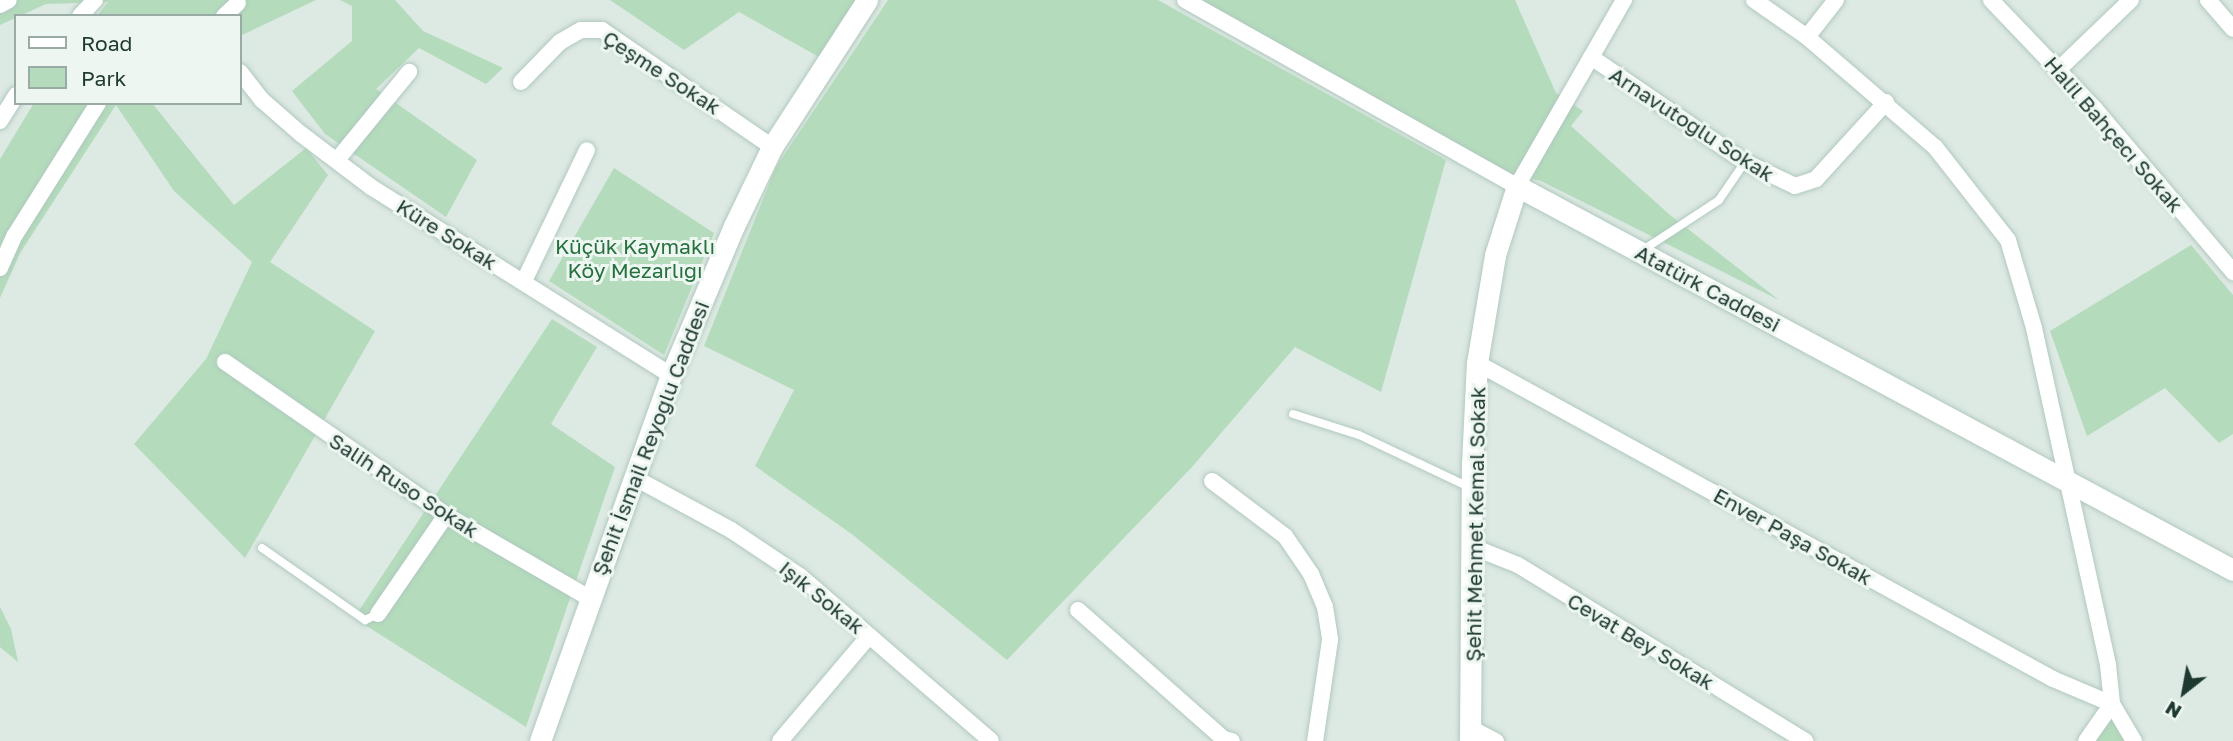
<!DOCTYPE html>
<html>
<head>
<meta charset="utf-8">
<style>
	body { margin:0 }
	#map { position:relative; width:2233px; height:741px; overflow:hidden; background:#dde9e3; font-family:"Golos Text",sans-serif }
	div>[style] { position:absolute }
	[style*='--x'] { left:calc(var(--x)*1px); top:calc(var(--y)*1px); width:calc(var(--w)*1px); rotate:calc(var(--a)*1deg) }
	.green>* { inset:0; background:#b4dcbc }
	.roads { filter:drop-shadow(0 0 2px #b0c9be) drop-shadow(0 0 2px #b0c9be) }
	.lane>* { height:8px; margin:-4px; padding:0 4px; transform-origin:4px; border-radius:4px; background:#fff }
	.street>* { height:16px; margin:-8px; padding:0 8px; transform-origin:8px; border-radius:8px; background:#fff }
	.secondary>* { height:21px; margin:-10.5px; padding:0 10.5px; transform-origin:10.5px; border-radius:10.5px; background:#fff }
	span { translate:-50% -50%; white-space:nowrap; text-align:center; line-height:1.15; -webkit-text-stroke:6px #edf6f1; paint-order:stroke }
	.street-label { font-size:21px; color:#1e3930 }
	.park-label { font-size:21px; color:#27703f }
	.legend { position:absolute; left:14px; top:14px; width:228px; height:91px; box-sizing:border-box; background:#edf6f1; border:2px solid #9aaaa4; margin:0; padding:9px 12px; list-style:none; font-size:21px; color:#1e3930 }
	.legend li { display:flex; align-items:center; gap:14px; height:35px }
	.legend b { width:35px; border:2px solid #9aaaa4 }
	.north { position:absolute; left:2149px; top:657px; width:70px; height:70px; -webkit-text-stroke:5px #edf6f1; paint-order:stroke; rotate:211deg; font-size:19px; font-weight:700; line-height:28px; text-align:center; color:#1e3930 }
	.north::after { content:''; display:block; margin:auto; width:24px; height:32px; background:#1e3930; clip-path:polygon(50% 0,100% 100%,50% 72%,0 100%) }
</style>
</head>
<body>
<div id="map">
	<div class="green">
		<i style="clip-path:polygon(0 0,316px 0,240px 36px,240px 16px,97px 16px,108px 2px,46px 4px,0 25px)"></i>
		<i style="clip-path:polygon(340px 0,395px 0,423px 31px,503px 68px,486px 84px,419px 48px,376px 89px,477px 160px,446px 217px,325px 134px,292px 91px,352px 41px,352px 6px)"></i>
		<i style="clip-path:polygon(610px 0,856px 0,819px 57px,739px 12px,684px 50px)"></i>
		<i style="clip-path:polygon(888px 0,1158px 0,1446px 160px,1381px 392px,1295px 347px,1192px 467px,1007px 660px,853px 535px,755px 466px,794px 390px,704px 346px,776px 167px)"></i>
		<i style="clip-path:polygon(1201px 0,1515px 0,1556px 93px,1583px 111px,1571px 126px,1670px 215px,1779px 300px,1541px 181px,1512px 174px)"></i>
		<i style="clip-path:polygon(34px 103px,152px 103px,234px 205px,306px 148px,328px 175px,270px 262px,375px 331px,245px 558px,134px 444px,206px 359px,252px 262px,174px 191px,116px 105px,20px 253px,0 298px,0 159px)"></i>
		<i style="clip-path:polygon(614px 168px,714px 233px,664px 355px,549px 281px)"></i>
		<i style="clip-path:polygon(2191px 245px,2233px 295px,2233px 434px,2219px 443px,2165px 388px,2087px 436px,2050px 331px)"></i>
		<i style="clip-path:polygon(552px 319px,597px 347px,551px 424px,615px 467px,526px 727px,354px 618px)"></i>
		<i style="clip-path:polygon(0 607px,11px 629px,18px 662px,0 647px)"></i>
		<i style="clip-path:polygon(2111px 716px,2124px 741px,2095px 741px)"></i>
	</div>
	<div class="roads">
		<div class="lane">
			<i style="--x:1643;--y:250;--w:91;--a:-33.3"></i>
			<i style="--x:1719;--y:200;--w:46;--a:-55.6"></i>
			<i style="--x:1293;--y:414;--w:69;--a:17.7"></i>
			<i style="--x:1359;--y:435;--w:122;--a:25.3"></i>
			<i style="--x:262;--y:548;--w:126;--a:35"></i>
			<i style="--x:365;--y:620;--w:14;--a:-25"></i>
		</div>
		<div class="street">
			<i style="--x:1185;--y:0;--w:381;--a:29.3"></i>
			<i style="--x:1517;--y:186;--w:215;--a:-60.1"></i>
			<i style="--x:1754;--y:0;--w:65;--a:34.9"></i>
			<i style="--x:1807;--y:37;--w:169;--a:40.7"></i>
			<i style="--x:1935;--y:147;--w:118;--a:51.9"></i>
			<i style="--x:2008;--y:240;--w:92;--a:73.5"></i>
			<i style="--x:2034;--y:328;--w:345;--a:77.6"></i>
			<i style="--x:2108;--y:665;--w:39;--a:84"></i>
			<i style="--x:2112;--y:704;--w:43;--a:59.3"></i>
			<i style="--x:1991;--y:0;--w:151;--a:46.3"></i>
			<i style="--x:2095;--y:109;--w:214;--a:49.7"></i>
			<i style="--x:2208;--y:0;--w:38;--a:49"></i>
			<i style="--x:0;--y:5;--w:10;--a:-29"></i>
			<i style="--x:80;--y:16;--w:22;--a:-47"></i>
			<i style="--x:224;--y:16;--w:19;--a:-43"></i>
			<i style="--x:1807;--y:37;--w:47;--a:-51.9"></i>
			<i style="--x:1591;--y:57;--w:186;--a:34.3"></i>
			<i style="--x:1745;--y:162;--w:55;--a:25.6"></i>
			<i style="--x:1795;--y:186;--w:22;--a:-18"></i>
			<i style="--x:1816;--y:179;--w:104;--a:-47.7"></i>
			<i style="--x:2058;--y:70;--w:101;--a:-43.8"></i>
			<i style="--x:240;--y:72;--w:36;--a:52"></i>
			<i style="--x:262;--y:100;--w:52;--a:41.1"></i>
			<i style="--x:301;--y:134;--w:88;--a:37.1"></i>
			<i style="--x:371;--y:187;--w:354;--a:32.1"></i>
			<i style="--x:521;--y:82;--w:56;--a:-45.7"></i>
			<i style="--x:560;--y:42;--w:24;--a:-30"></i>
			<i style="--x:581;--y:30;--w:21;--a:0"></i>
			<i style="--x:602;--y:30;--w:206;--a:34.5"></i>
			<i style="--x:0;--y:121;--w:31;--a:-58"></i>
			<i style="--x:337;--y:160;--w:114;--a:-50.7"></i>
			<i style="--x:0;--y:268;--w:36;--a:-66"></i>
			<i style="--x:15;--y:235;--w:156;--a:-57.8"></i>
			<i style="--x:524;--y:281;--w:145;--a:-64.3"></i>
			<i style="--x:225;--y:362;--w:269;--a:34.7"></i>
			<i style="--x:446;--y:515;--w:165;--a:30.1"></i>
			<i style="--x:1477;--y:363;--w:657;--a:28.75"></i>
			<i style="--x:2053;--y:679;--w:64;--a:23"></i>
			<i style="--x:635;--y:478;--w:109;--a:28.4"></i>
			<i style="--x:731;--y:530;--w:83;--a:33.7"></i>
			<i style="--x:800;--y:576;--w:252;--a:40.8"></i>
			<i style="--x:1212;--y:481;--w:91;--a:37"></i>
			<i style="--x:1285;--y:536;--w:46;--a:55.6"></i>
			<i style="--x:1311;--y:574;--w:36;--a:67"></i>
			<i style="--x:1325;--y:607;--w:33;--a:81"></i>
			<i style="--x:1330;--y:640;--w:102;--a:98.4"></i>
			<i style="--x:1473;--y:547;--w:48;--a:21.8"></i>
			<i style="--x:1518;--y:565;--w:337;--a:31.5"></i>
			<i style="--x:1078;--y:610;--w:195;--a:41.5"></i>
			<i style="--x:1224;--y:739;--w:8;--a:14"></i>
			<i style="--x:378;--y:614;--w:120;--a:-55.5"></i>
			<i style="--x:1472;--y:729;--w:27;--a:27"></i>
			<i style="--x:780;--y:741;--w:138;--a:-49.7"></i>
			<i style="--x:2086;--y:741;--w:45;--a:-54.9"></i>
		</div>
		<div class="secondary">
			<i style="--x:540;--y:741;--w:389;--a:-70.3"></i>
			<i style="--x:671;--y:375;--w:162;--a:-67.1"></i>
			<i style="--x:734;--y:226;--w:88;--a:-64.3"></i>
			<i style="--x:772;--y:147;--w:175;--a:-57.1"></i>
			<i style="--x:1470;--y:741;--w:277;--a:-89.6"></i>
			<i style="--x:1472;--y:464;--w:101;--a:-87.2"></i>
			<i style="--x:1477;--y:363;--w:109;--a:-80.5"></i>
			<i style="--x:1495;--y:255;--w:72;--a:-72.3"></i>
			<i style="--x:1517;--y:186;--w:812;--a:28.21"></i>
		</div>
	</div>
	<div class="street-label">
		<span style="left:662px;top:72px;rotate:33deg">Çeşme Sokak</span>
		<span style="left:1692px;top:124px;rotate:33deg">Arnavutoğlu Sokak</span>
		<span style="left:2114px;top:134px;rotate:49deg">Halil Bahçecı Sokak</span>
		<span style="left:447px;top:234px;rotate:32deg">Küre Sokak</span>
		<span style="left:1708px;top:288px;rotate:28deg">Atatürk Caddesi</span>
		<span style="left:650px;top:438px;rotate:-69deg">Şehit İsmail Reyoğlu Caddesi</span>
		<span style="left:404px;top:485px;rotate:33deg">Salih Ruso Sokak</span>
		<span style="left:1475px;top:524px;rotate:-89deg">Şehit Mehmet Kemal Sokak</span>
		<span style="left:1793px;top:536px;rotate:29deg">Enver Paşa Sokak</span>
		<span style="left:822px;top:597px;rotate:39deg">Işık Sokak</span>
		<span style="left:1641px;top:641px;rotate:31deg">Cevat Bey Sokak</span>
	</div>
	<div class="park-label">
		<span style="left:635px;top:258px">Küçük Kaymaklı<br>Köy Mezarlığı</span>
	</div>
	<ul class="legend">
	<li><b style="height:9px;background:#fff"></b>Road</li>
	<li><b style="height:19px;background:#b4dcbc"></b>Park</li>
	</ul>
	<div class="north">N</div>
</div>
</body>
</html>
